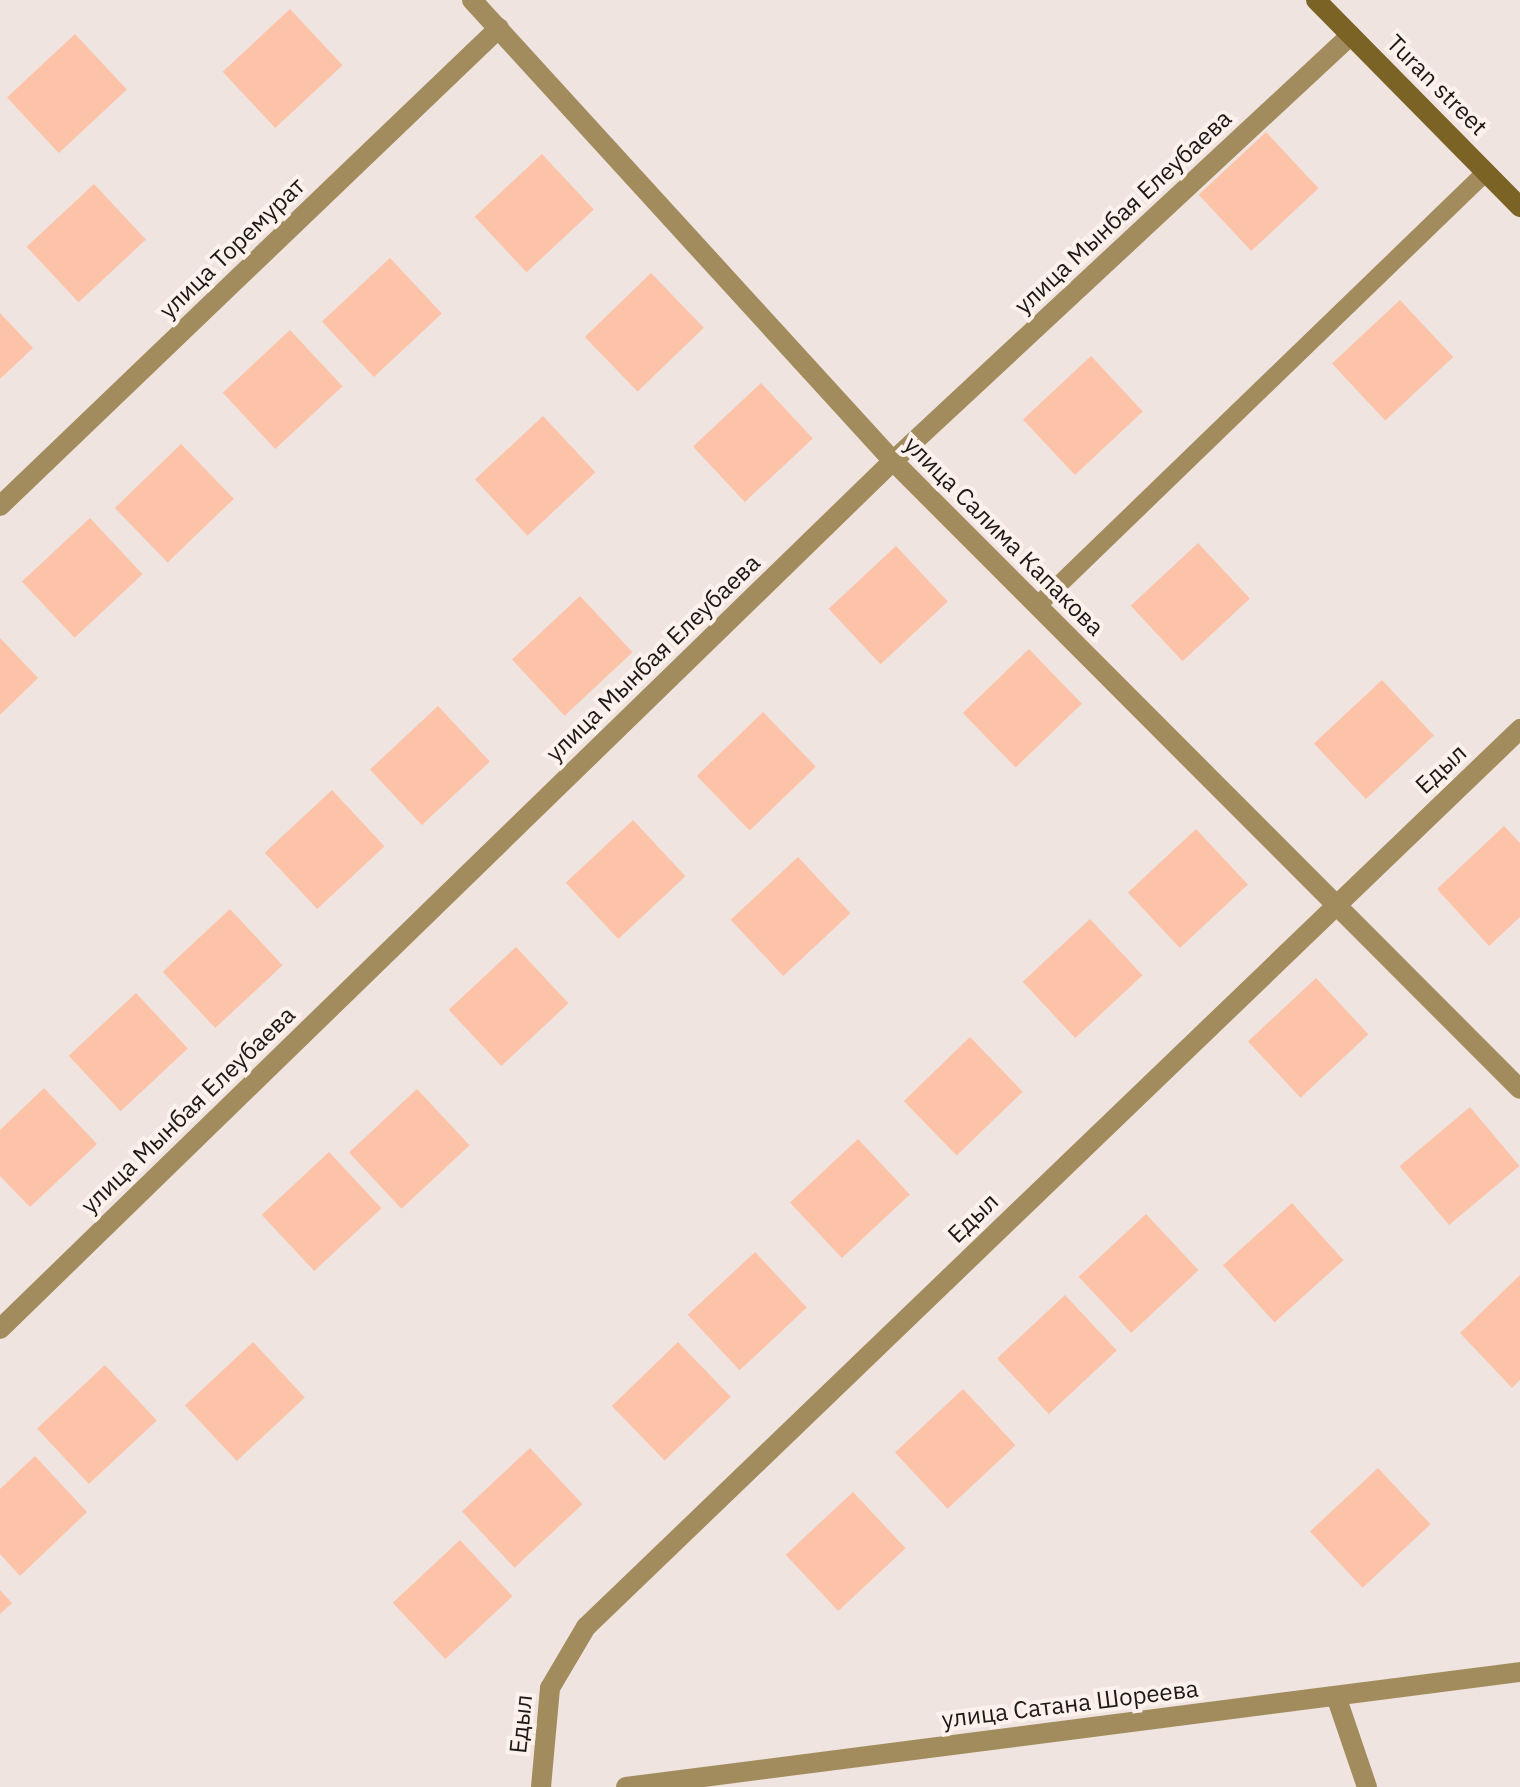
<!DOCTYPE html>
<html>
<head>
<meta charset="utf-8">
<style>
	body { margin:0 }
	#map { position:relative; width:1520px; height:1787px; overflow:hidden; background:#efe4df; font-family:"IBM Plex Sans",sans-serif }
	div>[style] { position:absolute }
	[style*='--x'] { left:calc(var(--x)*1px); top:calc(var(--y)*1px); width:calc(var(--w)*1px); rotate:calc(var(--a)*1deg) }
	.building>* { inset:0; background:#fdc3a8; transform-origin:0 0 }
	.lane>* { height:18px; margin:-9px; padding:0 9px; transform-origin:9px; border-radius:9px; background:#a28c5d }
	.street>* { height:20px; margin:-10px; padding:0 10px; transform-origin:10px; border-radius:10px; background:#a28c5d }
	.secondary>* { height:20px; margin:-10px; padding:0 10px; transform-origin:10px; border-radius:10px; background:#7b6225 }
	span { translate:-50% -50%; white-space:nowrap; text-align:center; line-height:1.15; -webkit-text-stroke:8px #fdf1ec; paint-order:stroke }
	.street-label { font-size:24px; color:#1d1917 }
</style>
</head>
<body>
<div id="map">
	<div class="building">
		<i style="left:290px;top:9px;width:77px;height:92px;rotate:47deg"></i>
		<i style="left:75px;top:34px;width:76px;height:93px;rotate:47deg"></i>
		<i style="left:1266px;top:132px;width:77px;height:92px;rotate:47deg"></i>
		<i style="left:542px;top:154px;width:76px;height:92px;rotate:47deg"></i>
		<i style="left:94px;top:184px;width:76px;height:92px;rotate:47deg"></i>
		<i style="left:390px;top:258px;width:76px;height:93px;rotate:47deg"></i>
		<i style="left:651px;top:273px;width:76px;height:92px;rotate:46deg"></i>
		<i style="left:1400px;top:300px;width:78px;height:93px;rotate:47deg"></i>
		<i style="clip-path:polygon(0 313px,33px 348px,0 379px)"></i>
		<i style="left:290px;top:330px;width:77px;height:92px;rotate:47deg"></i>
		<i style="left:1091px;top:356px;width:76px;height:93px;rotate:47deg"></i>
		<i style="left:761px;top:383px;width:76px;height:93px;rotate:47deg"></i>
		<i style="left:543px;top:416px;width:77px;height:93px;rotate:47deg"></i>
		<i style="left:181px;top:444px;width:76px;height:92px;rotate:46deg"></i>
		<i style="left:90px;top:518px;width:77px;height:93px;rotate:47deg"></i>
		<i style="left:1198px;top:543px;width:76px;height:92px;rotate:47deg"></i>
		<i style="left:896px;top:546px;width:76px;height:92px;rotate:47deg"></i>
		<i style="left:580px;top:596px;width:77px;height:93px;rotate:47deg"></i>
		<i style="clip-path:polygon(0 638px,38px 678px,0 715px)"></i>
		<i style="left:1029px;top:649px;width:76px;height:92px;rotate:46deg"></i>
		<i style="left:1382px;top:680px;width:76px;height:93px;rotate:47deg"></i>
		<i style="left:438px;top:706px;width:76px;height:93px;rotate:47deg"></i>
		<i style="left:763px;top:712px;width:76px;height:92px;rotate:46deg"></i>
		<i style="left:332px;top:790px;width:77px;height:92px;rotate:47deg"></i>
		<i style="left:633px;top:820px;width:77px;height:92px;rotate:47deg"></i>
		<i style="clip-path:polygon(1504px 826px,1520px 843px,1520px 917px,1489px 946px,1437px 889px)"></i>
		<i style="left:1196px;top:829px;width:76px;height:93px;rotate:47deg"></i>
		<i style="left:798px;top:857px;width:77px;height:92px;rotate:47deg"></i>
		<i style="left:230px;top:909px;width:77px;height:92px;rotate:47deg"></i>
		<i style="left:1090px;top:919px;width:77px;height:92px;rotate:47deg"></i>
		<i style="left:516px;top:947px;width:77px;height:92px;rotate:47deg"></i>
		<i style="left:1316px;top:978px;width:77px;height:93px;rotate:47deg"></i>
		<i style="left:136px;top:993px;width:76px;height:92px;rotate:47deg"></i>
		<i style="left:970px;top:1037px;width:76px;height:92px;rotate:46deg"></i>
		<i style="clip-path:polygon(44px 1088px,97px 1144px,30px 1207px,0 1176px,0 1130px)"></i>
		<i style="left:417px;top:1089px;width:77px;height:93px;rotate:47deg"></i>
		<i style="left:1470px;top:1107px;width:77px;height:92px;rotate:50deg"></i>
		<i style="left:858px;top:1139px;width:76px;height:93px;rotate:47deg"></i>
		<i style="left:329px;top:1152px;width:77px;height:92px;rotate:47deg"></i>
		<i style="left:1292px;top:1203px;width:77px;height:93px;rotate:48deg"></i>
		<i style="left:1146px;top:1214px;width:77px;height:92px;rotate:47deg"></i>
		<i style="left:755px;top:1252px;width:76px;height:92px;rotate:47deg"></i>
		<i style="clip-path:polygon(1520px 1275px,1520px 1380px,1512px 1388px,1460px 1333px)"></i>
		<i style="left:1065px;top:1295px;width:76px;height:93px;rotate:47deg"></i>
		<i style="left:253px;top:1342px;width:76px;height:93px;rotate:47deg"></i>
		<i style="left:678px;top:1342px;width:76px;height:92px;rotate:46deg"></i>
		<i style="left:105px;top:1365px;width:76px;height:93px;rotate:47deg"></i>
		<i style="left:963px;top:1389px;width:77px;height:93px;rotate:47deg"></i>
		<i style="left:530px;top:1448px;width:77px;height:93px;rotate:47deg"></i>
		<i style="clip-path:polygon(35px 1456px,87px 1512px,20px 1576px,0 1554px,0 1489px)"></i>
		<i style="left:1378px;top:1468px;width:77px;height:93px;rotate:47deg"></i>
		<i style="left:853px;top:1492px;width:77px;height:92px;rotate:47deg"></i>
		<i style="left:460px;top:1540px;width:77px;height:92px;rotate:47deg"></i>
		<i style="clip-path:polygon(0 1590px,12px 1603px,0 1614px)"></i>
	</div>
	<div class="lane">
		<i style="--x:1037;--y:606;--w:624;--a:-44.03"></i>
	</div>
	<div class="street">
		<i style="--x:472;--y:0;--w:624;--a:47.6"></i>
		<i style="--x:893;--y:461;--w:887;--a:45.05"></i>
		<i style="--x:0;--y:506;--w:691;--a:-43.77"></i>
		<i style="--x:0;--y:1329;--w:1245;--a:-44.19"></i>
		<i style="--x:893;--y:461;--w:625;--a:-42.93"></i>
		<i style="--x:1336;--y:1696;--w:96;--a:71.2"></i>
		<i style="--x:541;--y:1787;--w:99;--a:-84.8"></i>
		<i style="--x:550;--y:1688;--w:71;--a:-59.5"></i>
		<i style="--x:586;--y:1627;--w:1296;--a:-43.87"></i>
		<i style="--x:626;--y:1787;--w:901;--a:-7.33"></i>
	</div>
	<div class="secondary">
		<i style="--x:1316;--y:0;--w:291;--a:45.4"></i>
	</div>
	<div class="street-label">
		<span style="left:1437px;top:85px;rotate:45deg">Turan street</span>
		<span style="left:1123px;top:212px;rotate:-43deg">улица Мынбая Елеубаева</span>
		<span style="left:232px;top:248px;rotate:-44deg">улица Торемурат</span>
		<span style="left:1004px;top:536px;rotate:45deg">улица Салима Капакова</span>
		<span style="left:653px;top:658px;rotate:-44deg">улица Мынбая Елеубаева</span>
		<span style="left:1441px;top:769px;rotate:-43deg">Едыл</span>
		<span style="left:188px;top:1110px;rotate:-44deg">улица Мынбая Елеубаева</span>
		<span style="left:973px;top:1218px;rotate:-44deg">Едыл</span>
		<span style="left:1070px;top:1704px;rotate:-7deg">улица Сатана Шореева</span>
		<span style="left:521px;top:1724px;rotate:-84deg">Едыл</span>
	</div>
</div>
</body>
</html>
